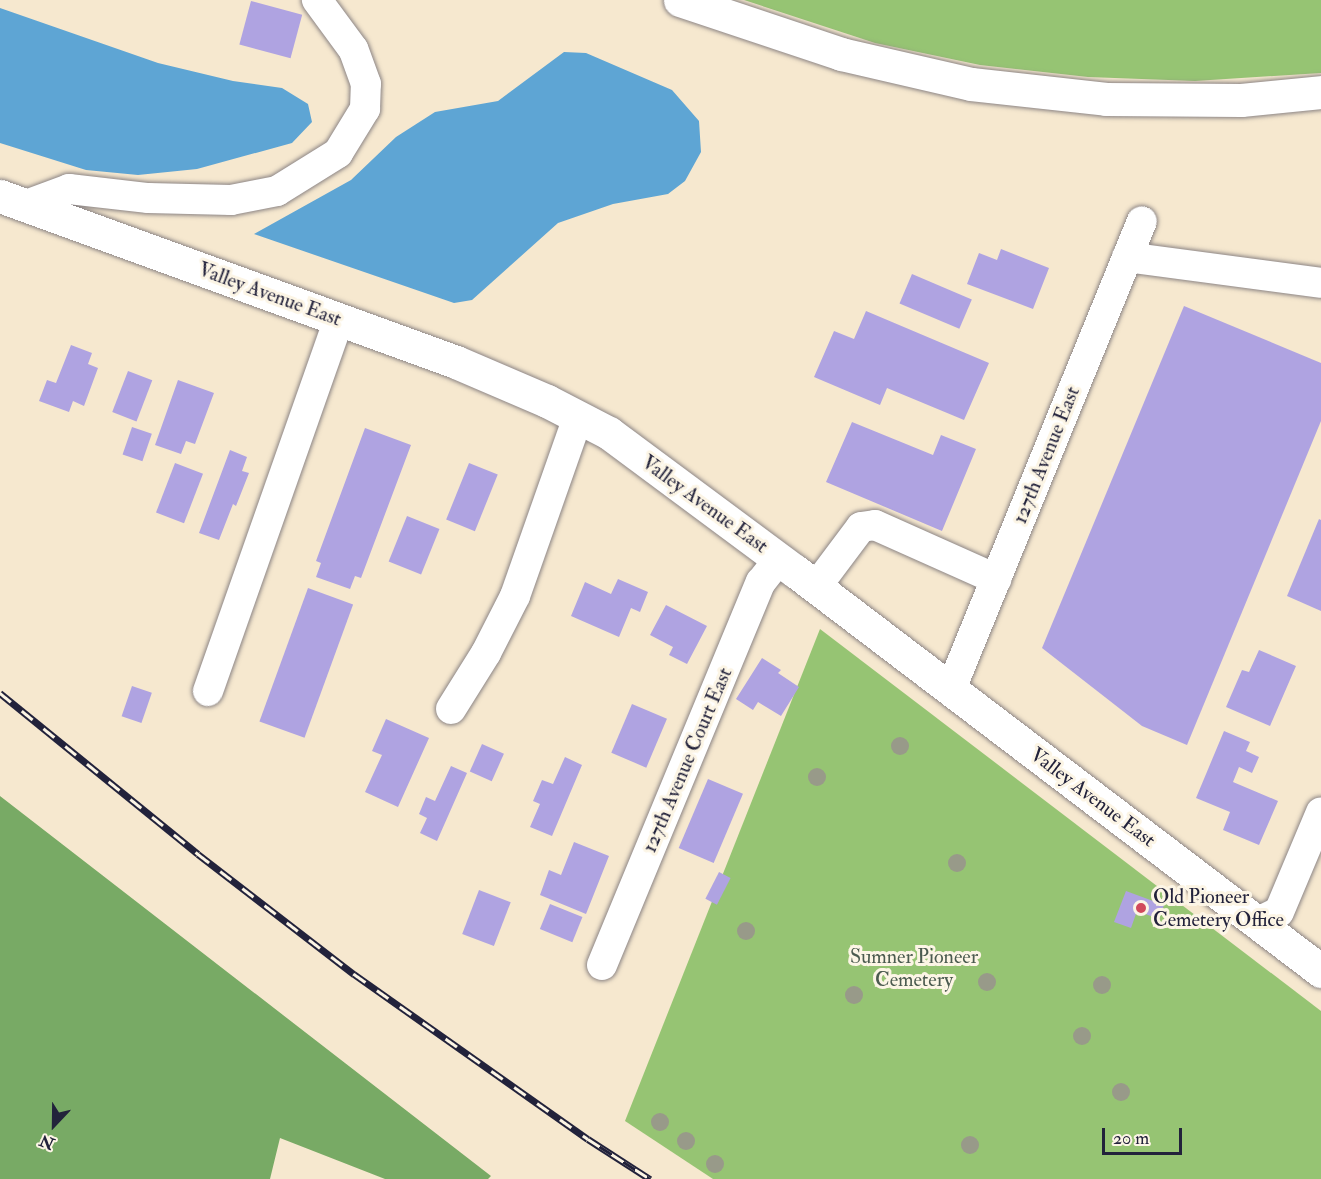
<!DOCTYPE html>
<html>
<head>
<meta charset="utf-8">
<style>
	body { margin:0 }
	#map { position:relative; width:1321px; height:1179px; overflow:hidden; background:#f6e8cf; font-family:"IM FELL Double Pica",serif }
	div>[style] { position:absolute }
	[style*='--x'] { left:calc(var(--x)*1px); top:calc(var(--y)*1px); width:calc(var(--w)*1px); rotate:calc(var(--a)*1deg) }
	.green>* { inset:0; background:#96c473 }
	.forest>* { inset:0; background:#78aa65 }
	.water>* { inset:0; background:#5ea5d4 }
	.building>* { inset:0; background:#afa3e1; transform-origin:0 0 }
	.roads { filter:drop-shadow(0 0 2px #8c8585) drop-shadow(0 0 2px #8c8585) }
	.minor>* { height:30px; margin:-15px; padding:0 15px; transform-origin:15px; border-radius:15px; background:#fff }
	.major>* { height:33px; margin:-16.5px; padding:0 16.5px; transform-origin:16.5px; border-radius:16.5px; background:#fff }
	.highway>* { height:33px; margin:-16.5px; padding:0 16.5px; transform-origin:16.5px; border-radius:16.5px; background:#fff }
	.rail>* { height:7px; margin-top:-3.5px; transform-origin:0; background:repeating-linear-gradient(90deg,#fcf5e5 0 14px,#22223b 0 28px); box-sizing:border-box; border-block:2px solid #22223b }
	.trees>* { width:18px; height:18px; margin:-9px; border-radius:50%; background:#989a89 }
	.dots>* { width:16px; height:16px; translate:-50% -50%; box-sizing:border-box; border:3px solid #fcf5e5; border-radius:50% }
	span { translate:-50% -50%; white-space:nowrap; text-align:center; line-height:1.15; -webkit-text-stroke:6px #fcf5e5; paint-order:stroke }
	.street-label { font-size:20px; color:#22223b }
	.poi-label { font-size:20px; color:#22223b }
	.left { translate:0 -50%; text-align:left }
	.park-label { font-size:20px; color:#4b5b4f }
	.north { position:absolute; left:24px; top:1095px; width:60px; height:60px; -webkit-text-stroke:4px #fcf5e5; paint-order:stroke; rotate:202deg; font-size:16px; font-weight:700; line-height:24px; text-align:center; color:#22223b }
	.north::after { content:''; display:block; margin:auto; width:21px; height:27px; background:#22223b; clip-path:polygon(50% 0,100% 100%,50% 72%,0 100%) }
	.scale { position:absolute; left:1102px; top:1128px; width:80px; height:27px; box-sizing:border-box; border:3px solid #22223b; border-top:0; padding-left:8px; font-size:18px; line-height:21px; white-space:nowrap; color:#22223b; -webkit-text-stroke:4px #fcf5e5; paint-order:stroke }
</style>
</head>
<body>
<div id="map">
	<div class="green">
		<i style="clip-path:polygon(744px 0,1321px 0,1321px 73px,1195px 81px,1088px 77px,980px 65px,875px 43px)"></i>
		<i style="clip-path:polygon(820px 629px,1321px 1011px,1321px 1179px,713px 1179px,625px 1121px)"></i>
	</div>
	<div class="forest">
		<i style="clip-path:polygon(0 797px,0 796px,491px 1176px,488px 1179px,385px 1179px,280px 1138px,270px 1179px,0 1179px)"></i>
	</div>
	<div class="water">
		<i style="clip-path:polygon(0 8px,158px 63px,233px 81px,282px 88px,308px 104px,312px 122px,292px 143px,197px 169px,138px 175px,86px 170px,0 143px)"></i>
		<i style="clip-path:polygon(564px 52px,586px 53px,672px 90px,699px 121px,701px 152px,685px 181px,668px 194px,613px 204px,558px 223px,472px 300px,454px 303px,254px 234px,351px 180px,396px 137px,435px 112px,498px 101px)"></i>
	</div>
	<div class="building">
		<i style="left:251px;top:1px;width:53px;height:45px;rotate:15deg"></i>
		<i style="clip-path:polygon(1001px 249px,1049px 268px,1033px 309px,967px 284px,979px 253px,997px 260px)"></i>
		<i style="left:912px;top:274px;width:65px;height:32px;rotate:23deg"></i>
		<i style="clip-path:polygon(1184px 306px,1321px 363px,1321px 421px,1187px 745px,1142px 726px,1042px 648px)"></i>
		<i style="clip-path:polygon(866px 311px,989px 363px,964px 420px,887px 388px,880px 405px,814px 377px,834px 331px,854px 339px)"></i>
		<i style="clip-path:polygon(71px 345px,92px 353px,88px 364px,98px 368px,84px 406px,73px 401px,69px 412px,39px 401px,47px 380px,56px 383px)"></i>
		<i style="left:128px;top:371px;width:26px;height:44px;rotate:21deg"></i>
		<i style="clip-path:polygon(178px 380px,214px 393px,195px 444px,186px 441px,181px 454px,155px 445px)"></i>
		<i style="clip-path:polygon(852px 422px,933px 455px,941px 435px,976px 449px,942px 531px,826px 482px)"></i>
		<i style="left:132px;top:427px;width:21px;height:29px;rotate:19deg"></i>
		<i style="clip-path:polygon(365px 428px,411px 445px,361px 578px,355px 576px,350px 589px,316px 577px,321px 563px,316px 561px)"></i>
		<i style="clip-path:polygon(230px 450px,247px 457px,242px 471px,249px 473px,236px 506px,233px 504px,219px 540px,199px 533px)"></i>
		<i style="left:175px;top:463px;width:30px;height:53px;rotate:21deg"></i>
		<i style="left:469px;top:463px;width:31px;height:61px;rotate:22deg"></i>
		<i style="left:407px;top:516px;width:35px;height:49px;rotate:22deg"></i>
		<i style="clip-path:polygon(1319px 519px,1321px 520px,1321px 611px,1287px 596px)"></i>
		<i style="clip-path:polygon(618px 579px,648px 592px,640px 612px,631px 608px,619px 637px,571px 616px,585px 582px,611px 594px)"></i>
		<i style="left:308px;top:588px;width:48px;height:142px;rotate:20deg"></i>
		<i style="clip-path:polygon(666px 605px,707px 626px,687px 664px,669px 655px,673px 647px,650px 635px)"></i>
		<i style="clip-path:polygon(1259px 650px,1296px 666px,1270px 726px,1226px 707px,1242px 670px,1249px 672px)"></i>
		<i style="clip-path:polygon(762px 658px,781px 670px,778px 673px,799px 687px,781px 716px,758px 702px,753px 710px,736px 699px)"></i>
		<i style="left:132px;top:686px;width:21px;height:32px;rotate:19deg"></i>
		<i style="left:632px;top:704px;width:38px;height:53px;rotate:23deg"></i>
		<i style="clip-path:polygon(386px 719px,429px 738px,398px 807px,365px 792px,382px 755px,372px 751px)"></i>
		<i style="clip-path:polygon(1224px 731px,1250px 742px,1246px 751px,1259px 757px,1252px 773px,1239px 767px,1233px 782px,1278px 801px,1259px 845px,1223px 830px,1230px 812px,1196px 798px)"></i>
		<i style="left:482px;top:744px;width:24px;height:30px;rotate:24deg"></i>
		<i style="clip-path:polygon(565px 757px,582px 765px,552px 836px,530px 827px,540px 804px,533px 801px,542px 780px,553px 784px)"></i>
		<i style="clip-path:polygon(451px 766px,467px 773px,437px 841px,420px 833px,427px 818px,419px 814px,426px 797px,435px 801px)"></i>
		<i style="left:708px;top:779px;width:38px;height:75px;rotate:23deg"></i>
		<i style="clip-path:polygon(574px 842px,609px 856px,586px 914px,540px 895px,549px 870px,561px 875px)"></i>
		<i style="left:719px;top:872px;width:13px;height:30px;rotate:27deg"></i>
		<i style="left:479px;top:890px;width:34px;height:47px;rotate:21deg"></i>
		<i style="clip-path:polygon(1126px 891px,1164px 905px,1159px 919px,1137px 911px,1131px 928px,1114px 922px)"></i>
		<i style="left:550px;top:904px;width:35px;height:27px;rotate:22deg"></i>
	</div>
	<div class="roads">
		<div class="minor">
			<i style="--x:26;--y:205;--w:46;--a:-20.4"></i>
			<i style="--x:69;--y:189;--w:80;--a:6.5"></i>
			<i style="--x:148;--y:198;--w:83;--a:1.4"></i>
			<i style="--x:231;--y:200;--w:47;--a:-11.1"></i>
			<i style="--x:277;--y:191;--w:72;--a:-31.9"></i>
			<i style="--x:338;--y:153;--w:52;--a:-58.5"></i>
			<i style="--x:365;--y:109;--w:25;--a:-88"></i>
			<i style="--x:366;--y:84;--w:37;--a:-110"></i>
			<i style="--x:353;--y:49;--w:61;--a:-126.3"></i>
			<i style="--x:1127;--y:257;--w:196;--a:7.6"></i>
			<i style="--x:816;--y:587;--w:75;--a:-53.1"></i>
			<i style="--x:861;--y:527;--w:14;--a:-8"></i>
			<i style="--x:875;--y:525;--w:133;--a:24.1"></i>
			<i style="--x:951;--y:689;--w:505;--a:-67.8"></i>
			<i style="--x:208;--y:691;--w:394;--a:-70.6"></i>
			<i style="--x:451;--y:709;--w:66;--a:-58"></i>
			<i style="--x:486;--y:653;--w:64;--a:-63"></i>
			<i style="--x:515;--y:596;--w:190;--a:-70.6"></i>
			<i style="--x:1256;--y:923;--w:25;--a:-26"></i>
			<i style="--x:1279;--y:912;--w:108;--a:-67.2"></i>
			<i style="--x:602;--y:965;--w:415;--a:-67.5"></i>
			<i style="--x:761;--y:582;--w:29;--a:-52"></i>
		</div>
		<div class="major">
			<i style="--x:0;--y:196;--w:485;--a:20"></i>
			<i style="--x:456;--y:362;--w:99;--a:23.2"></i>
			<i style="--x:547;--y:401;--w:70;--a:27.3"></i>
			<i style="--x:609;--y:433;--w:232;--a:36.6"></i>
			<i style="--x:795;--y:571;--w:661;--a:37.25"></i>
		</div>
		<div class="highway">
			<i style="--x:680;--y:0;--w:170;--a:18.5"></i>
			<i style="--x:841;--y:54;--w:133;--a:13"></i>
			<i style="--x:971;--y:84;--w:136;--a:6.3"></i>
			<i style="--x:1106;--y:99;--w:135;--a:0.4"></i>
			<i style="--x:1241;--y:100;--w:80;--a:-5.7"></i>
		</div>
	</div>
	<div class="rail">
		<i style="--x:0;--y:693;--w:255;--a:39.1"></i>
		<i style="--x:198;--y:854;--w:197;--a:37.6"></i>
		<i style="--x:354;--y:974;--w:286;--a:35.2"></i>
		<i style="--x:588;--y:1139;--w:74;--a:32.8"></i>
	</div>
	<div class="trees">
		<i style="left:900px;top:746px"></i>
		<i style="left:817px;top:777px"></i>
		<i style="left:957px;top:863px"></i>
		<i style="left:746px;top:931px"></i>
		<i style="left:987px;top:982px"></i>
		<i style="left:1102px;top:985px"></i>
		<i style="left:854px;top:995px"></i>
		<i style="left:1082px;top:1036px"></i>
		<i style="left:1121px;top:1092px"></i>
		<i style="left:660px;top:1122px"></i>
		<i style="left:686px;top:1141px"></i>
		<i style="left:970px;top:1145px"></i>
		<i style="left:715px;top:1164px"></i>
	</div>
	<div class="dots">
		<i style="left:1141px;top:908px;background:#d1495b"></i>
	</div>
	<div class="street-label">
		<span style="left:270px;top:294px;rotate:20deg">Valley Avenue East</span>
		<span style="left:1046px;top:455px;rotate:-68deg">127th Avenue East</span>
		<span style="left:705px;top:504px;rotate:36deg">Valley Avenue East</span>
		<span style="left:687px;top:760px;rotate:-67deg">127th Avenue Court East</span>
		<span style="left:1093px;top:797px;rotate:37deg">Valley Avenue East</span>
	</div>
	<div class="poi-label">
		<span class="left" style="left:1153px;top:908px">Old Pioneer<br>Cemetery Office</span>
	</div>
	<div class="park-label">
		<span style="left:914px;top:968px">Sumner Pioneer<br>Cemetery</span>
	</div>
	<div class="north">N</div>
	<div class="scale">20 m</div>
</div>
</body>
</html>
